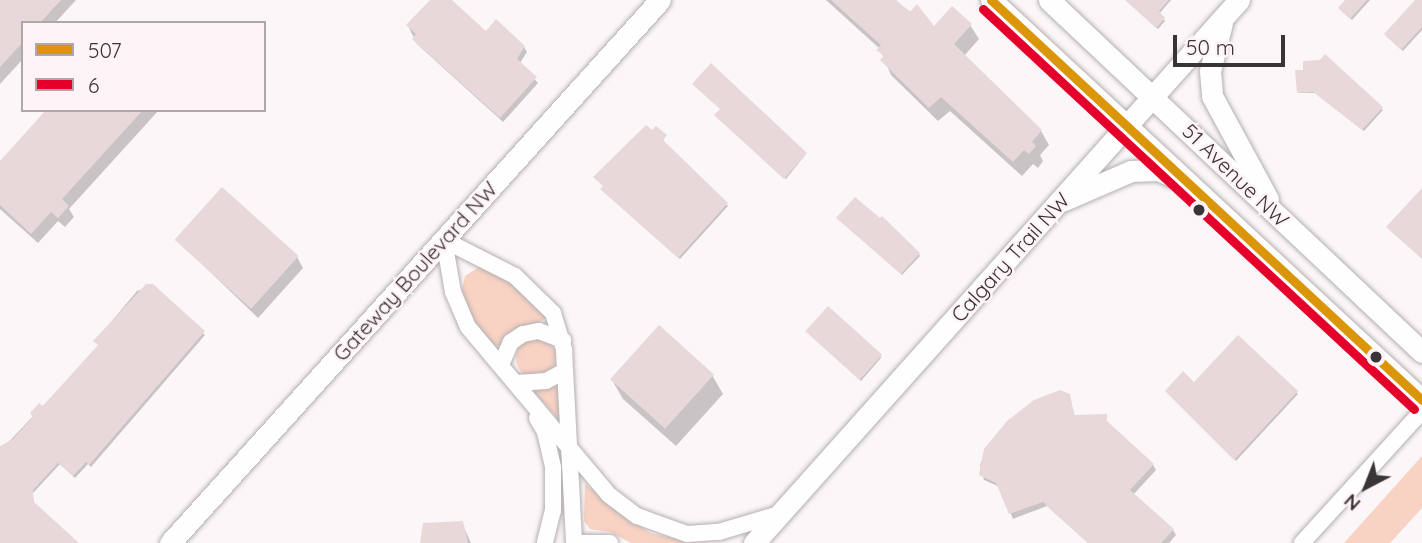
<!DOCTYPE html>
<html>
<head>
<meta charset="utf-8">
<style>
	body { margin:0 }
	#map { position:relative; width:1422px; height:543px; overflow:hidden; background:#fbf6f8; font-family:Quicksand,sans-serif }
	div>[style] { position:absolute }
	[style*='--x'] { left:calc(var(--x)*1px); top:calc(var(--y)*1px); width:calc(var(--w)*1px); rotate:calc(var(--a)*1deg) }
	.green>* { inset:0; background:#f8d2c3 }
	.round { border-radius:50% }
	.shadow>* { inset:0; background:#0003 }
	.building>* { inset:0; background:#e9d8d9; transform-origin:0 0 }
	.roads { filter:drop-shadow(0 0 2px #b4afb0) drop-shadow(0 0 2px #b4afb0) }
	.street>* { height:16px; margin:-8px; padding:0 8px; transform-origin:8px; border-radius:8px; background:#fefefe }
	.secondary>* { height:21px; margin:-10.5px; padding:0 10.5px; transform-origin:10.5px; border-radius:10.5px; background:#fefefe }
	.bus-1>* { height:9px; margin:-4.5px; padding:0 4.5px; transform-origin:4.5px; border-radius:4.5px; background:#db9508 }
	.bus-2>* { height:9px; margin:-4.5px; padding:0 4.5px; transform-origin:4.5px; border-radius:4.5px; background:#e4002b }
	.dots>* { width:19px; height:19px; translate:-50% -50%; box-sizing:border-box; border:4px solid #fef3f7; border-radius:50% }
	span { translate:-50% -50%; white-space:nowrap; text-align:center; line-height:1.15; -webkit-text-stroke:5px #fef3f7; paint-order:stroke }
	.street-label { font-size:21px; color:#3a3436 }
	.legend { position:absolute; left:21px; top:21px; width:245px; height:91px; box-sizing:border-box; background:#fef3f7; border:2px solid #b0a7aa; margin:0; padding:9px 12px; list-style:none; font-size:21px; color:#3a3436 }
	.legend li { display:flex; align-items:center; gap:14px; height:35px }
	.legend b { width:35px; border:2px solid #b0a7aa }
	.north { position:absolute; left:1331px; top:452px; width:70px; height:70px; -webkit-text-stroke:5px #fef3f7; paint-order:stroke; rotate:222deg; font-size:19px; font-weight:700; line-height:28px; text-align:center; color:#3a3436 }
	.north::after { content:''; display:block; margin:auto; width:24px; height:32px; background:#3a3436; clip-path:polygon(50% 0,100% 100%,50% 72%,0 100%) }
	.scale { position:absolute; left:1173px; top:35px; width:112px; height:32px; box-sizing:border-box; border:4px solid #3a3436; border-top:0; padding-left:9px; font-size:21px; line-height:24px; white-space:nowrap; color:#3a3436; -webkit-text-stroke:5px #fef3f7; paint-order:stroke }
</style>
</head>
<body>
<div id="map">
	<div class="green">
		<i style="clip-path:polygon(481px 266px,494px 268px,547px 310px,546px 318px,502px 346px,492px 345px,475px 324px,461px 294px,465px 276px)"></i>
		<i class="round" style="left:516px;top:338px;width:40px;height:40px"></i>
		<i style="clip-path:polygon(557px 387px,561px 392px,559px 420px,535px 393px,537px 389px)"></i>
		<i style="clip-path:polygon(1422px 456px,1422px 508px,1390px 543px,1344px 543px)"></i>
		<i style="clip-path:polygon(585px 484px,650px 533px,696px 543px,631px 543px,610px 532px,590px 529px,584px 521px)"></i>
	</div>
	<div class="shadow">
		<i style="clip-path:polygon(0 0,76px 0,55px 23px,23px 23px,23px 59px,0 84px)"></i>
		<i style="clip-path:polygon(432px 0,449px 0,486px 33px,524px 47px,527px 52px,520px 63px,538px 83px,503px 122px,417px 44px,408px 26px)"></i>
		<i style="clip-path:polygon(826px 0,894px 0,934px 29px,970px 25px,979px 39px,964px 56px,1041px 131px,1049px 145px,1040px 155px,1043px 161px,1038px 168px,1033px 164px,1022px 176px,950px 111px,938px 121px,891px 75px,880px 49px)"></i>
		<i style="clip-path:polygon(1126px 0,1171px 0,1159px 14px,1165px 21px,1158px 29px)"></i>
		<i style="clip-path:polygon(1347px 0,1370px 0,1352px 20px,1341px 10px)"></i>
		<i style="clip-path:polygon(1422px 4px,1422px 30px,1403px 51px,1387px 37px)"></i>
		<i style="clip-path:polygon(1326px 57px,1383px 110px,1364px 131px,1316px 93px,1298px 93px)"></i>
		<i style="clip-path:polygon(711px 66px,806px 154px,786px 179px,718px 118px,722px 110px)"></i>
		<i style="clip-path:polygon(49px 110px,159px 110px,69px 209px,74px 217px,65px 227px,58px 221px,38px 243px,0 209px,0 164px)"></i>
		<i style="clip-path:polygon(652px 133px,665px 136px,663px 142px,728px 206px,680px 259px,603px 191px)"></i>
		<i style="clip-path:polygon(840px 220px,919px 254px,920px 256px,902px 275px)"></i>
		<i style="clip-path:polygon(177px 240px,297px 257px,303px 268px,258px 318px)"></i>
		<i style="clip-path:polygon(153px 286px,205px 335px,91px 467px,88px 464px,75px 478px,60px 464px,33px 493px,34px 504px,76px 543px,0 543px,0 451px,100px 346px,95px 341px,137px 291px)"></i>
		<i style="clip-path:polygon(809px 333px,880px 356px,881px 358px,861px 381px)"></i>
		<i style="clip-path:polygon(1238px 337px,1298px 394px,1236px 461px,1168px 393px,1195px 384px)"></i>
		<i style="clip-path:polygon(712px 375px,723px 394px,676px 446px,623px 399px,612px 380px)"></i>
		<i style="clip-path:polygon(1069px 395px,1075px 417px,1106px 416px,1108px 425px,1153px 465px,1156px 470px,1133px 495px,1173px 530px,1176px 535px,1169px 543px,1088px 543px,1047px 506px,1013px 519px,1000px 487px,984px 480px,980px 465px,989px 445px)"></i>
		<i style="clip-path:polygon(462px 523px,471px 543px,422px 543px,424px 525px)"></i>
	</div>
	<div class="building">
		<i style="clip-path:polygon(0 0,61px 0,40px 23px,23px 23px,23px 42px,0 67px)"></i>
		<i style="clip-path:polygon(430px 0,452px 0,486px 31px,496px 19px,525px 46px,517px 59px,537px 77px,500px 118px,412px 39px,416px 34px,406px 25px)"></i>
		<i style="clip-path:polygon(831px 0,896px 0,910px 12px,917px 4px,934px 26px,952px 6px,972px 24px,954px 44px,1042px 130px,1032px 142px,1036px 146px,1029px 154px,1024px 150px,1013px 162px,941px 97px,929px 108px,880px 60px,884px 56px,876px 50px,881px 45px)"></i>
		<i style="clip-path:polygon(1125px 0,1169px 0,1159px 11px,1165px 18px,1156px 28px)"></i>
		<i style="clip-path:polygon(1345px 0,1367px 0,1350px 19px,1338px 8px)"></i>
		<i style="clip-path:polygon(1415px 0,1422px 0,1422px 27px,1401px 50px,1384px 34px)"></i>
		<i style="clip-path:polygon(1325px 54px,1383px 107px,1362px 130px,1313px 92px,1297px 93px,1295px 70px,1303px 70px,1303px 61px,1320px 60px)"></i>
		<i style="clip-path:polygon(711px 63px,807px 153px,784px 179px,714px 115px,720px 109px,692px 84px)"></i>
		<i style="clip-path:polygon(46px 110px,143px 110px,62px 199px,69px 206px,58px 218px,51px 212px,31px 234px,0 205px,0 161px)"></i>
		<i style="clip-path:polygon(646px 125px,652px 130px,656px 126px,667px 135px,663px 140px,728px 203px,678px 258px,600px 189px,603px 186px,593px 177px)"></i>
		<i style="left:222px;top:187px;width:103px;height:71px;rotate:42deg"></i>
		<i style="clip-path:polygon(1422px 188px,1422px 259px,1386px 227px)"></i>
		<i style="clip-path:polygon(855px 197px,880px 218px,882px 216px,920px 253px,901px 274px,836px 218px)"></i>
		<i style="clip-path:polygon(146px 284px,153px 284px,205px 331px,89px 465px,86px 462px,73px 476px,58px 463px,33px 490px,33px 501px,79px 543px,0 543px,0 446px,13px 439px,33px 417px,30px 413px,39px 403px,43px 406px,98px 345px,93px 341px)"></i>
		<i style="left:828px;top:306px;width:73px;height:34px;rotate:42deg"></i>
		<i style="left:659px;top:325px;width:74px;height:73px;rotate:42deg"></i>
		<i style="clip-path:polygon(1238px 335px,1298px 391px,1234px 460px,1165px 391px,1183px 371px,1194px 382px)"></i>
		<i style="clip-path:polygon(1060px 390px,1070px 394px,1074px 415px,1107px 414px,1107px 421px,1154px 464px,1130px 490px,1174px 529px,1161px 543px,1088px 543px,1043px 502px,1009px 514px,996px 483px,979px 475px,984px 449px,1007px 421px,1034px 400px)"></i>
		<i style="clip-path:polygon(463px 521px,468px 543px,420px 543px,423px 523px)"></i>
	</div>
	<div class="roads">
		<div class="street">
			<i style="--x:444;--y:240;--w:53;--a:80.2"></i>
			<i style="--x:453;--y:292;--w:38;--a:67"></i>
			<i style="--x:468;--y:327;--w:219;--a:50"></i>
			<i style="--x:609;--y:495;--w:35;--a:37"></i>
			<i style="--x:637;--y:516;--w:53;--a:19.8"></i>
			<i style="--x:687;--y:534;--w:32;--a:-4"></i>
			<i style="--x:719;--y:532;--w:63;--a:-16.7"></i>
			<i style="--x:444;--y:240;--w:80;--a:26.9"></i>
			<i style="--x:515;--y:276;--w:53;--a:44.2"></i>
			<i style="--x:553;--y:313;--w:39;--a:73"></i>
			<i style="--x:564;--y:350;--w:193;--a:87"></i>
			<i style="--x:501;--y:365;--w:25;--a:-67"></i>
			<i style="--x:511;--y:342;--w:14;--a:-34"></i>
			<i style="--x:523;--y:334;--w:16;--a:-11"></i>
			<i style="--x:539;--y:331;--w:26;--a:21"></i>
			<i style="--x:517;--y:383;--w:29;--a:-4"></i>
			<i style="--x:546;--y:381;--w:21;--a:-28"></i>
			<i style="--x:537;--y:418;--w:16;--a:60"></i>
			<i style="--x:545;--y:432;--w:37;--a:77"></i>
			<i style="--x:553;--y:468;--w:42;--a:90"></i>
			<i style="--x:553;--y:510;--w:34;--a:104"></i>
			<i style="--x:583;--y:543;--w:27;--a:0"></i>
			<i style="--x:1302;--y:543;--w:178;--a:-47.7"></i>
		</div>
		<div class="secondary">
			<i style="--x:991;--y:0;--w:588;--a:42.86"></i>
			<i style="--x:1049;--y:0;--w:513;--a:43.34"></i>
			<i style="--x:1222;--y:23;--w:49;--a:104"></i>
			<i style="--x:1210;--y:71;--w:25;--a:85"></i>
			<i style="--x:1212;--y:96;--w:117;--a:61.5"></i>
			<i style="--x:1064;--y:200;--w:73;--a:-23.4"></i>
			<i style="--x:1131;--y:171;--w:27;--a:-2"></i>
			<i style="--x:1158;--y:170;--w:17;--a:24"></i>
			<i style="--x:170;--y:543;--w:731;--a:-47.94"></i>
			<i style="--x:754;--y:543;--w:728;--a:-48.23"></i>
		</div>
	</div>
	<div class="bus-1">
		<i style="--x:991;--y:0;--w:588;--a:42.86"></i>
	</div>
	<div class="bus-2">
		<i style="--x:983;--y:9;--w:588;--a:42.86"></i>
	</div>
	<div class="dots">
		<i style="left:1199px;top:210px;background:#3a3436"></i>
		<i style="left:1376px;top:357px;background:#3a3436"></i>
	</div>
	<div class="street-label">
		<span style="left:1236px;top:175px;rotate:44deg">51 Avenue NW</span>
		<span style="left:1010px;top:257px;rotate:-48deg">Calgary Trail NW</span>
		<span style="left:415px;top:271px;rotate:-48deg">Gateway Boulevard NW</span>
	</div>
	<ul class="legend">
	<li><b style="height:9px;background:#db9508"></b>507</li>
	<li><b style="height:9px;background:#e4002b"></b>6</li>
	</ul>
	<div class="north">N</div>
	<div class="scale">50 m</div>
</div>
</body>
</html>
